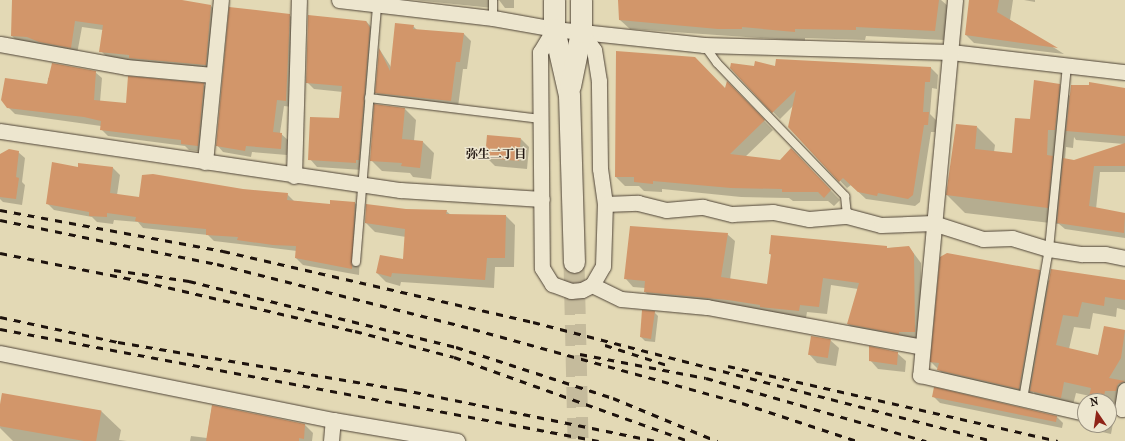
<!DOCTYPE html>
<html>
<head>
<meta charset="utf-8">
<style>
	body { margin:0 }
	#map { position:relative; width:1125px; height:441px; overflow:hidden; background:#e3d9b5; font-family:"IM FELL French Canon","Noto Serif JP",serif }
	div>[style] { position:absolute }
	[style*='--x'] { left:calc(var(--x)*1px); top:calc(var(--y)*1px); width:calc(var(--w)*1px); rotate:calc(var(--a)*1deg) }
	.shadow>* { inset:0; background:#0003 }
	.building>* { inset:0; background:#d2966a; transform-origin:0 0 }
	.secondary-tunnel>* { height:21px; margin-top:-10.5px; transform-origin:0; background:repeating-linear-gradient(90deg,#c5bb9c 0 21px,transparent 0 31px) }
	.roads { filter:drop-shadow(0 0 1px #4f4437) drop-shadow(0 0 1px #4f4437) }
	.lane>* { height:8px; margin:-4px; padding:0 4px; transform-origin:4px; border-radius:4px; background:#ede6cf }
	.street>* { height:15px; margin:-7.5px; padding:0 7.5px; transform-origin:7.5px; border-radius:7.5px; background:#ede6cf }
	.secondary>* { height:21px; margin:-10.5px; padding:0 10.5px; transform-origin:10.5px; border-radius:10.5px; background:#ede6cf }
	.rail>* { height:3px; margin-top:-1.5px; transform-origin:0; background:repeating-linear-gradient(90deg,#1e130d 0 7px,transparent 0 14px) }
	span { translate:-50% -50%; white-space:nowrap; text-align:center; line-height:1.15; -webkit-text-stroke:3px #ede6cf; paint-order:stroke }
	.neighbourhood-label { font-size:12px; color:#1e130d; font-weight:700 }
	.north { position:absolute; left:1077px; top:393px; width:40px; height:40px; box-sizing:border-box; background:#ede6cf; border:1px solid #9a9281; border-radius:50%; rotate:347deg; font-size:11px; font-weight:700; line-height:16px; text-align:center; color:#1e130d }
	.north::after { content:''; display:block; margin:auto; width:14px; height:18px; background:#8f2418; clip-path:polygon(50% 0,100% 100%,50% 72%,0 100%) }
</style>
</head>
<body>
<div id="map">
	<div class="shadow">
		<i style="clip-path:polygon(13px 0,171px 0,211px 6px,218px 13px,212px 72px,108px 58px,101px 51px,103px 30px,82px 27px,77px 54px,19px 43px,12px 36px)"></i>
		<i style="clip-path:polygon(414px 0,514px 0,514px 8px,505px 8px,499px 0,494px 3px,493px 8px)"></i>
		<i style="clip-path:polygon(619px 0,941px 0,948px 6px,944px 40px,866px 36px,865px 40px,805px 38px,805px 41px,630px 29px,620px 20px)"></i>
		<i style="clip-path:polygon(970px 0,1013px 0,1010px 20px,1064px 54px,974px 43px,966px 35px)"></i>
		<i style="clip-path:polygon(1024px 0,1035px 0,1035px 2px)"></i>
		<i style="clip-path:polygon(289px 15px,296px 21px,292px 107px,284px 106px,280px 133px,288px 140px,287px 155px,252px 152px,251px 157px,223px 152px,217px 145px)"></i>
		<i style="clip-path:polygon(366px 21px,373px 29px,363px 170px,317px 167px,310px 159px,340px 119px,343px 92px,314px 89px,307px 82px)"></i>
		<i style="clip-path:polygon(413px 26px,417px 30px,464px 34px,471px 41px,467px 69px,463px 69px,458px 107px,383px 100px,376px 93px,380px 50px,391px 67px)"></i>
		<i style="clip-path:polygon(731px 68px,931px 68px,938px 75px,937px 89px,932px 88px,930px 114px,936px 120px,935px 132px,931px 132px,920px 202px,915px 206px,866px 199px,851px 185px,847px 188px,789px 127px,793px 106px,780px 119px)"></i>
		<i style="clip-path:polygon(95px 72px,102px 78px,100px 102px,127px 104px,203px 84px,210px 91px,204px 152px,189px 150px,185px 146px,108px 136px,101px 129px,101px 126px,15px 114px,8px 107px,48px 85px,48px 78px)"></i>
		<i style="clip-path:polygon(727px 83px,773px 130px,745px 157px,780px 161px,800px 159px,840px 200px,834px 206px,828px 201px,793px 201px,789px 198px,741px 197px,662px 189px,662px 192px,644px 191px,639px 186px,625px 186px,616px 177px,726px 89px)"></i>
		<i style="clip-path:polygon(evenodd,1059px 85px,1070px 96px,1125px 89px,1125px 172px,1100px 172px,1096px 209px,1125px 214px,1125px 238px,1065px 229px,1059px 224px,965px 213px,947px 195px,977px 127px,995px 145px,994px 152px,1013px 155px,1031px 120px,1059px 85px,1074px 137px,1076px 140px,1124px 144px,1075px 161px,1065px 160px,1066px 147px,1073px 148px,1074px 137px)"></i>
		<i style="clip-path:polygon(405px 109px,416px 120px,414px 141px,423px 142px,434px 153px,431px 179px,413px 177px,410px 173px,382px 171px,371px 160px)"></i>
		<i style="clip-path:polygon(521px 139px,529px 147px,527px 169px,495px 166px,487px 158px)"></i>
		<i style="clip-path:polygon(18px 152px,25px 158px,22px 182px,25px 185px,22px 205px,3px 202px,0 199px,0 155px)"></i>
		<i style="clip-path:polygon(79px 168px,113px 168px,120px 175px,117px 195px,139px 198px,242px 190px,287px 194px,294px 201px,331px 205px,355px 203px,362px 210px,359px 275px,303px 265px,296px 258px,297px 251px,214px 241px,208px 235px,143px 228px,138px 222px,114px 220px,113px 224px,97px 222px,92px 217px,54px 210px,47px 203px)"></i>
		<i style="clip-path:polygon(406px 210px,446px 211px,451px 215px,506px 216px,515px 225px,514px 267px,495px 267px,494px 288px,401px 282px,400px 286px,386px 282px,377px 273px,404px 260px,406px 237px,375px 232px,366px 223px)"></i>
		<i style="clip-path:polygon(727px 234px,735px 241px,730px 280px,768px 285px,772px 256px,770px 254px,909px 247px,921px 263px,922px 340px,856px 331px,848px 324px,858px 289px,831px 285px,827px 314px,807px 312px,806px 318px,653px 299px,645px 292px,645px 288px,633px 287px,626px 279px)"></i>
		<i style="clip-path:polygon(1039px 271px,1050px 282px,1125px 282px,1125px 310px,1117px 308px,1116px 317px,1093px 313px,1090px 329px,1074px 327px,1069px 349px,1098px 356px,1105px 327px,1125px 331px,1125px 402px,1117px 402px,1111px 434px,1102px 432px,1095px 425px,1109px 425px,1109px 401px,1089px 401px,1090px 396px,1076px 393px,1072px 409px,1043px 402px,1033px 392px,1031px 400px,951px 382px,931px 362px)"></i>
		<i style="clip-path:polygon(654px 312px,658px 316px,655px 342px,645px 341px,641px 337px)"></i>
		<i style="clip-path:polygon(830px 340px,839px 348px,836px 366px,817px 363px,809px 354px)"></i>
		<i style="clip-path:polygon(897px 353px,906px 361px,905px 372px,878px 369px,870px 360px)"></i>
		<i style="clip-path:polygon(2px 394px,101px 411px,121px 430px,119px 440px,127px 441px,13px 441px,0 428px)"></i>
		<i style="clip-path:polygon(933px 396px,1057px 417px,1063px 423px,1062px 428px,940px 403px)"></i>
		<i style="clip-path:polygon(212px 406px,305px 425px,313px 433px,312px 441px,190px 441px,191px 436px,207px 438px)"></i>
	</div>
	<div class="building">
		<i style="clip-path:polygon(12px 0,182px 0,211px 5px,206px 65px,129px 58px,129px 55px,99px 52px,103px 25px,75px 21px,71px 48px,39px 42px,27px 37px,11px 36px)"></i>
		<i style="clip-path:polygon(618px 0,939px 0,935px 31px,856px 27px,856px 30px,795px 29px,795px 32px,742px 27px,742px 29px,718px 29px,619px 20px)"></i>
		<i style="clip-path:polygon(969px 0,999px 0,997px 12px,1058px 48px,965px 35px)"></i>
		<i style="clip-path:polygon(229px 7px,290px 14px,286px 101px,277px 100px,273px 132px,282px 133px,281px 149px,246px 146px,245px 151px,216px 146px)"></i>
		<i style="clip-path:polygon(308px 15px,366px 21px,370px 28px,359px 160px,356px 160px,356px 163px,308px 160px,310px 117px,339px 118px,342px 86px,306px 83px)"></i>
		<i style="clip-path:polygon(395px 23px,414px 25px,413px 29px,464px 33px,460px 62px,456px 62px,451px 101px,375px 93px,379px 48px,390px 71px)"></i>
		<i style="clip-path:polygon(616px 51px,695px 57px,725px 88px,727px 81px,765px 120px,730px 154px,780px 160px,791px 148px,831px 190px,824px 198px,818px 192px,782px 192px,782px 189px,731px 188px,653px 181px,653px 184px,634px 182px,634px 177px,615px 177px)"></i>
		<i style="clip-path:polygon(776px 59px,931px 67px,930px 82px,925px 82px,923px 112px,929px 112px,928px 125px,924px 125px,913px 195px,908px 199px,878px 193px,877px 196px,858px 192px,843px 178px,839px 182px,788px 127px,796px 90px,772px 113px,730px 68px,731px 63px,754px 66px,755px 61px,775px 66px)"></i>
		<i style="clip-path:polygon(52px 63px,96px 71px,94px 100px,126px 103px,128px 76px,204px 83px,198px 146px,181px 144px,181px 140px,100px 130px,101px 121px,84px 117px,7px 108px,1px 100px,5px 78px,47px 84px)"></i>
		<i style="clip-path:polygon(1034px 80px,1060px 84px,1055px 130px,1048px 130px,1047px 155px,1053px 156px,1048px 208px,946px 195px,956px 124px,977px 126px,975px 149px,1012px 153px,1015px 118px,1030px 119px)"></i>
		<i style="clip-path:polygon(1089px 82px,1125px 88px,1125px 136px,1066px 131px,1071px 85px,1089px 85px)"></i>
		<i style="clip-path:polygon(374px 104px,405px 108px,402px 139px,423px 141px,420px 168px,401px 166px,402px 163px,370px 161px)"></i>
		<i style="left:487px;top:135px;width:34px;height:23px;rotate:5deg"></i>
		<i style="clip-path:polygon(1125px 143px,1125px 166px,1094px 166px,1089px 206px,1125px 213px,1124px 233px,1057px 223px,1063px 158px,1074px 160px)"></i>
		<i style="clip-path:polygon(9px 149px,19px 151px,16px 177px,19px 178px,16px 199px,0 197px,0 154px)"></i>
		<i style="clip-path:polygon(52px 162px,78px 167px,78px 163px,113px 167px,110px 193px,139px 197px,142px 175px,153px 174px,243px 189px,288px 193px,287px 200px,330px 204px,330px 200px,355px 202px,352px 269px,295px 258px,296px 246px,273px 245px,237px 240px,238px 237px,206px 235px,206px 229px,144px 223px,135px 221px,136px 217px,107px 213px,107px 217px,89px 216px,89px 212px,46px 204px)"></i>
		<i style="clip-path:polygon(366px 204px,406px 209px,447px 210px,446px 214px,506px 215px,505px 258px,487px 258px,485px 280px,392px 273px,391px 277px,376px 273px,380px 255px,403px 259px,405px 229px,365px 223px)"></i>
		<i style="clip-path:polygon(630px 226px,728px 233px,721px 277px,767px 284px,771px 254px,769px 254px,771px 235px,887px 246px,887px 248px,909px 246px,914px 254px,915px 332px,899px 332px,899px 334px,847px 324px,859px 283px,823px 278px,819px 307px,800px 305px,799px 311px,760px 307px,760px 305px,728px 300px,644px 292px,645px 281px,624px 279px)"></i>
		<i style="clip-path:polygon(947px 253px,1040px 270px,1019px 389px,937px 370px,939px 363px,930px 362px,940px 257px)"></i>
		<i style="clip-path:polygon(1051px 269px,1125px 280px,1125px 300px,1105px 297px,1104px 306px,1082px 302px,1078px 317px,1063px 315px,1056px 345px,1098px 355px,1104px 326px,1125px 330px,1121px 358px,1109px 378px,1125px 381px,1118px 384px,1116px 391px,1105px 391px,1103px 401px,1088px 401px,1091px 388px,1064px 382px,1061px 398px,1030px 391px)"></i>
		<i style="clip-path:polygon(642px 310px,655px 311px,651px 339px,640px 337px)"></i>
		<i style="left:811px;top:336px;width:20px;height:19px;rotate:9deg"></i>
		<i style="clip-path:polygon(869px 346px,898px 352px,897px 365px,869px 361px)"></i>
		<i style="clip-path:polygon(934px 387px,1057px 416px,1056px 422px,932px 397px)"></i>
		<i style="left:2px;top:393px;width:101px;height:33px;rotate:10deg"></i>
		<i style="clip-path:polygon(212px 405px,305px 424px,304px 439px,299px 438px,299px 441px,206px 441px)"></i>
	</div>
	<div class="secondary-tunnel">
		<i style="--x:574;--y:262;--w:179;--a:88.7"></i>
	</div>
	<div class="roads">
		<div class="lane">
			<i style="--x:493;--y:0;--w:18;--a:90"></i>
			<i style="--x:704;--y:45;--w:22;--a:54"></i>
			<i style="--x:717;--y:63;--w:185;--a:46.1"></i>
			<i style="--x:845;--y:196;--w:20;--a:84"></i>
			<i style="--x:369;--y:98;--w:173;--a:7"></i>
			<i style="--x:356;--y:262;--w:259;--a:-85.3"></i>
			<i style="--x:1023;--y:399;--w:152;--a:-80.2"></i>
			<i style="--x:1049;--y:249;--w:185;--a:-84.4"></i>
		</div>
		<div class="street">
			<i style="--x:339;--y:0;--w:155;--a:6.7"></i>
			<i style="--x:493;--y:18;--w:62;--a:10.2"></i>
			<i style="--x:554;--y:29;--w:151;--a:6.1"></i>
			<i style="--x:704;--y:45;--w:247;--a:1.6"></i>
			<i style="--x:951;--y:52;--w:175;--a:6.6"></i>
			<i style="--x:955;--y:0;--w:377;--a:95.3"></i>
			<i style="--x:920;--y:375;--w:169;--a:13"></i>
			<i style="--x:554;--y:29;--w:27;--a:121"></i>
			<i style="--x:540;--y:52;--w:216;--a:89.5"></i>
			<i style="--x:542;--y:268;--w:19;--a:58"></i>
			<i style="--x:552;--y:284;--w:20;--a:20"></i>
			<i style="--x:571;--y:291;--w:11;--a:-5"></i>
			<i style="--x:582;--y:290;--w:11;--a:-27"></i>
			<i style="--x:592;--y:285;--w:22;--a:-60"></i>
			<i style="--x:603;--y:266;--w:62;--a:-88.2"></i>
			<i style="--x:605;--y:204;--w:35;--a:-98"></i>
			<i style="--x:600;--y:169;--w:88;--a:-90.7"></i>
			<i style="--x:599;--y:81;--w:31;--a:-99"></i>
			<i style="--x:594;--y:50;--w:22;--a:-126"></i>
			<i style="--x:0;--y:44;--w:128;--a:10.3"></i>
			<i style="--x:126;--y:67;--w:87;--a:5.3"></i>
			<i style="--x:0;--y:131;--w:404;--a:8.4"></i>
			<i style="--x:400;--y:190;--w:142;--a:3.6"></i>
			<i style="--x:205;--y:162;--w:163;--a:-84.4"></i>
			<i style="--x:294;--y:176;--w:176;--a:-88.4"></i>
			<i style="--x:605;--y:204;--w:33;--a:-2"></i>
			<i style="--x:638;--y:203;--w:29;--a:14"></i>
			<i style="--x:666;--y:210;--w:37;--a:-5"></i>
			<i style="--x:703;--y:207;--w:30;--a:14"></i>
			<i style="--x:732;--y:214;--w:41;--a:-2.8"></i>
			<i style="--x:773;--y:212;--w:37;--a:11"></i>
			<i style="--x:809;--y:219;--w:38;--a:-5"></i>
			<i style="--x:847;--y:216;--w:35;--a:15"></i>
			<i style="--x:881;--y:225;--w:52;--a:-2.2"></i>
			<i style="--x:933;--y:223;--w:52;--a:17.7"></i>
			<i style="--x:983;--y:239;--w:29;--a:-2"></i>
			<i style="--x:1012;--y:238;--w:39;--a:17"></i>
			<i style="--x:1049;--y:249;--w:33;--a:9"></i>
			<i style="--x:1082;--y:254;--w:23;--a:0"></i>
			<i style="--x:1105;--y:254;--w:20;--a:11"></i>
			<i style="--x:592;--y:285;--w:32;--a:26"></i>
			<i style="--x:621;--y:299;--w:86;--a:5.3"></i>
			<i style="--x:707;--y:307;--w:219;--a:10.5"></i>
			<i style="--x:0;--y:353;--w:340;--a:11.4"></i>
			<i style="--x:333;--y:420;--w:126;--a:9.6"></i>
			<i style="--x:1125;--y:390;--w:19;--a:99"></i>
			<i style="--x:1122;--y:409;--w:3;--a:-18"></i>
			<i style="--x:331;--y:441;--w:21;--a:-85"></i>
		</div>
		<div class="secondary">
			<i style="--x:554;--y:0;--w:29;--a:90"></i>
			<i style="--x:554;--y:29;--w:68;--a:77.2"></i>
			<i style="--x:569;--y:95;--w:167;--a:88.3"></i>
			<i style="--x:570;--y:86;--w:55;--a:-78.5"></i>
			<i style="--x:581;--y:32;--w:32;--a:-90"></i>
		</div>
	</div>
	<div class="rail">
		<i style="--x:0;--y:210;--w:227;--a:10.4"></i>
		<i style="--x:223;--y:251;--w:318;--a:12.9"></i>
		<i style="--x:533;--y:322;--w:475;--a:14.5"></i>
		<i style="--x:0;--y:220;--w:221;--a:11.5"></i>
		<i style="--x:217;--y:264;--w:264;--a:14.2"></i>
		<i style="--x:473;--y:329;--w:279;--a:15.4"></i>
		<i style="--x:742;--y:403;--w:121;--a:18.3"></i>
		<i style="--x:0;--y:253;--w:144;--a:11.2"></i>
		<i style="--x:141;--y:281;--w:220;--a:13.2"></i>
		<i style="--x:355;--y:331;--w:102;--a:14.7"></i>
		<i style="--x:454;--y:357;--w:249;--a:19.7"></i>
		<i style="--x:114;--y:270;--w:76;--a:8.3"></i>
		<i style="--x:189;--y:281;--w:275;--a:13.9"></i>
		<i style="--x:456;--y:347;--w:165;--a:18"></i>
		<i style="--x:613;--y:398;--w:113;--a:22.5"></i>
		<i style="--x:0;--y:317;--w:121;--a:12"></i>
		<i style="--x:118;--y:342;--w:286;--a:9.5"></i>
		<i style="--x:400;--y:389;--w:261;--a:11.5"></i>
		<i style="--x:0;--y:329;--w:609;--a:10.59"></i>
		<i style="--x:605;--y:345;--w:68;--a:17.9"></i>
		<i style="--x:580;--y:354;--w:128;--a:10.8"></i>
		<i style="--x:706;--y:378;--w:229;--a:16"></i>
		<i style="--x:728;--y:366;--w:338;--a:12.8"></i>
	</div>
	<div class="neighbourhood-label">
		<span style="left:496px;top:155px">弥生二丁目</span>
	</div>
	<div class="north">N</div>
</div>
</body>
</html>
